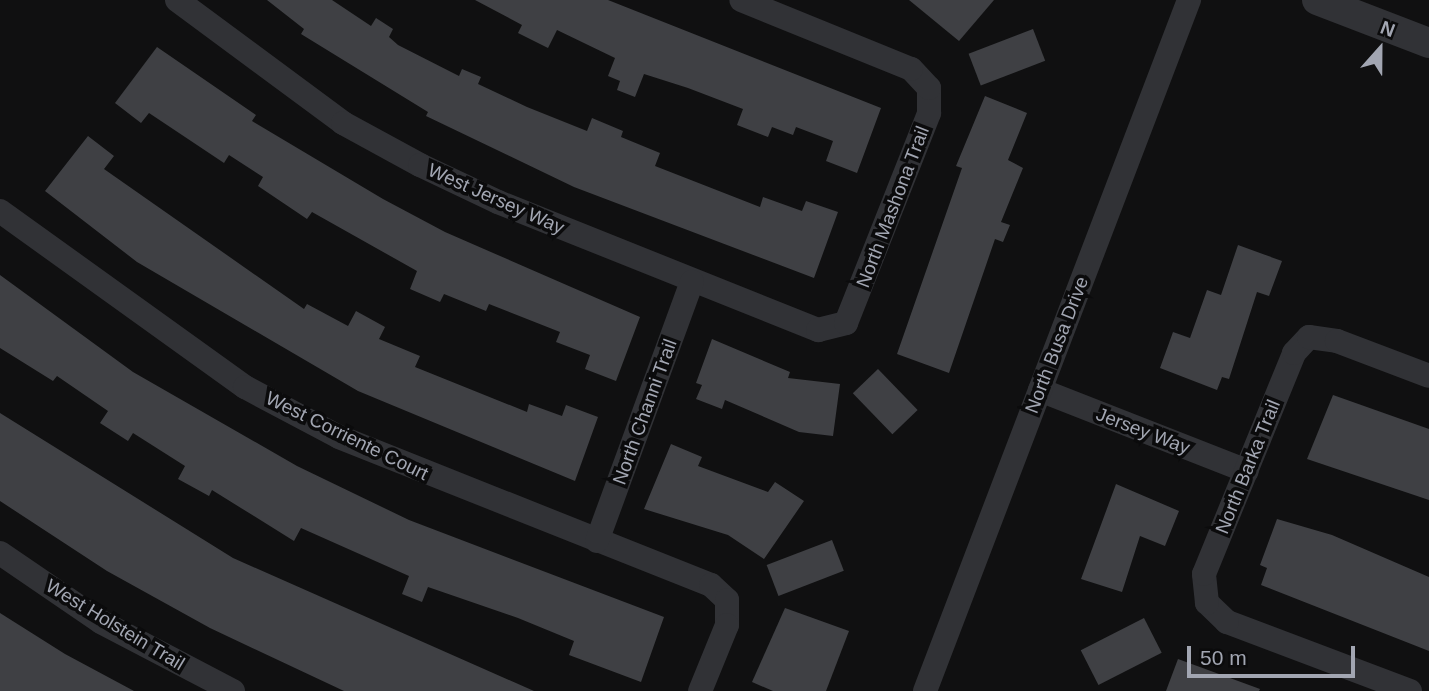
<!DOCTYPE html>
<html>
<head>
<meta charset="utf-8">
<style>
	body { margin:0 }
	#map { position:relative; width:1429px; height:691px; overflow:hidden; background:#101011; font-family:Helvetica,sans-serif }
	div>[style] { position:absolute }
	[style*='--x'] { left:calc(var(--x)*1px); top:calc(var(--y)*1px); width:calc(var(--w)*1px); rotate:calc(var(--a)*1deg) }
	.building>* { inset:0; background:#3f4044; transform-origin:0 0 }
	.minor>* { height:24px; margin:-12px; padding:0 12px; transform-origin:12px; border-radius:12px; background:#313236 }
	.tertiary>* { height:30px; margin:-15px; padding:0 15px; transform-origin:15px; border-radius:15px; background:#313236 }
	span { translate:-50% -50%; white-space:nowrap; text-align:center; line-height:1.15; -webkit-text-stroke:7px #0b0b0c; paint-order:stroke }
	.street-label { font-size:19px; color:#a2a6b2 }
	.north { position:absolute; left:1345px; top:14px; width:70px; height:70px; -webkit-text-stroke:5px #0b0b0c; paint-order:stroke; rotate:21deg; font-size:19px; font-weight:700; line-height:28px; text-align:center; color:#a2a6b2 }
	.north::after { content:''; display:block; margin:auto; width:24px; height:32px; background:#a2a6b2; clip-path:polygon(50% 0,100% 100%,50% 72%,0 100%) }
	.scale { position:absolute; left:1187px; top:646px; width:168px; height:32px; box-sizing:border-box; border:4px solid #a2a6b2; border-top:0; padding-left:9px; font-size:21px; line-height:24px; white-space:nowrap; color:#a2a6b2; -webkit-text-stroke:5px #0b0b0c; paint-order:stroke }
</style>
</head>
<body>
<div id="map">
	<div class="building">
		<i style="clip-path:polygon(267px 0,332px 0,371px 26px,376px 18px,393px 29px,389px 37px,398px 45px,459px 76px,462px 69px,481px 77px,478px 84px,527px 107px,587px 131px,592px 118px,623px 131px,621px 137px,660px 153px,655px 166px,760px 207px,763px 197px,802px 211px,806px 201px,838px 212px,814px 278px,574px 187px,426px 116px,428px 112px,301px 34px,304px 29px)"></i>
		<i style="clip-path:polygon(475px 0,608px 0,881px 108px,857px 173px,826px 161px,833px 141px,796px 127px,793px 135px,772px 127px,768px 137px,737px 125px,743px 109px,688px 88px,644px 74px,635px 97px,617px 90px,620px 81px,608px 76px,615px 58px,557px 30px,548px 48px,518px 33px,522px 25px)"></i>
		<i style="clip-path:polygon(909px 0,994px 0,959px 41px)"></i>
		<i style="left:1033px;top:29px;width:34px;height:69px;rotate:69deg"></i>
		<i style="clip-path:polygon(157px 47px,256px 115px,252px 121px,383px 199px,445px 232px,640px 317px,616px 381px,585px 369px,590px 355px,556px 342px,560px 332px,489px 304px,486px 311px,444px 294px,440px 302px,410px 289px,417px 271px,312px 212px,307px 219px,258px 186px,263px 177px,229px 155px,224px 163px,149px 113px,141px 123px,115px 103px)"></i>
		<i style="clip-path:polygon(985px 96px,1027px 113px,1008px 160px,1023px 168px,1001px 222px,1010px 225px,1003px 242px,995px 239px,949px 373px,897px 354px,962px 168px,956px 166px)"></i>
		<i style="clip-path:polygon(88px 136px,114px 156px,104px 169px,304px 309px,307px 304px,348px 326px,356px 311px,385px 327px,379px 339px,420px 356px,415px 367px,527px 412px,529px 404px,562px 416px,566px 405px,598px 417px,575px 481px,358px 391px,137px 262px,45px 191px)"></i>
		<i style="clip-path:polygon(1238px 245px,1282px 261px,1269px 296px,1257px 292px,1229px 379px,1222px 377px,1217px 390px,1160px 368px,1173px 332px,1190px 338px,1207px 290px,1221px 295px)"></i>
		<i style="clip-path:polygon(0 275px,133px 372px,297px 466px,409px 520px,664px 617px,641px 682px,569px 655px,574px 641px,518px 618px,428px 587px,422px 602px,402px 594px,409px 576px,301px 528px,294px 541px,212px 490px,209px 496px,178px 479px,185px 466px,133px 433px,128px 441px,100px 423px,108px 411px,57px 376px,53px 381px,0 348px)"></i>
		<i style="clip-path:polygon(712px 339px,790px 372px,788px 378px,840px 384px,833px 436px,799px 432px,725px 400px,722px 409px,696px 399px,702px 385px,696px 383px)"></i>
		<i style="left:878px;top:369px;width:57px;height:35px;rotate:46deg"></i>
		<i style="clip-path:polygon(1333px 395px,1429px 429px,1429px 500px,1307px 459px)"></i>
		<i style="clip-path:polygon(0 413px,233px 558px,534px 691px,344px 691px,210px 628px,107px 571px,0 501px)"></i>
		<i style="clip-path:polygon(671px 444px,702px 457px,698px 466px,768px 492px,775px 482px,804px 501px,764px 559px,728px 535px,644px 509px)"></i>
		<i style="clip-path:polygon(1116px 484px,1179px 511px,1165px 546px,1140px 536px,1122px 592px,1081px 579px)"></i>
		<i style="clip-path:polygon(1277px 519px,1332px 535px,1429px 577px,1429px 651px,1261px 585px,1267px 568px,1260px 565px)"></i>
		<i style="left:832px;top:540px;width:33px;height:70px;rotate:69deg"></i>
		<i style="clip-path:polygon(785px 608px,849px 631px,826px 691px,773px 691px,752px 682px)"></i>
		<i style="clip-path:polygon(0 613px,65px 654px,134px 691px,0 691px)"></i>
		<i style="left:1144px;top:618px;width:39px;height:71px;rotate:63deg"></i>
		<i style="clip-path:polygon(1178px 659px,1260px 689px,1259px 691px,1166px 691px)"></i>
	</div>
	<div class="minor">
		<i style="--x:177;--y:0;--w:207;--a:36.5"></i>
		<i style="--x:343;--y:123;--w:88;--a:28.6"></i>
		<i style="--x:420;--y:165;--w:86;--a:25.4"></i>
		<i style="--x:498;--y:202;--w:345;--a:21.8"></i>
		<i style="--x:818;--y:330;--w:29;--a:-14"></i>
		<i style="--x:846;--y:323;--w:226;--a:-68.4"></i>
		<i style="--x:929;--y:113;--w:25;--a:-90"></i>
		<i style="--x:929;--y:88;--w:26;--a:-133"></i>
		<i style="--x:911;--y:69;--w:183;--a:-157.9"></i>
		<i style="--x:0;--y:211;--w:302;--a:35.7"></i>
		<i style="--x:245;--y:387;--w:106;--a:28"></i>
		<i style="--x:339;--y:437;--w:400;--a:21.7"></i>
		<i style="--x:711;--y:585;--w:22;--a:43"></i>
		<i style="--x:727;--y:600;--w:25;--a:90"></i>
		<i style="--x:727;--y:625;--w:71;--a:112.2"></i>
		<i style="--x:1040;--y:390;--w:222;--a:21.4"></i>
		<i style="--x:597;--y:541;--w:276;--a:-69.9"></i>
		<i style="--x:0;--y:553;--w:122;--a:34.3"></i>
		<i style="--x:101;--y:622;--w:149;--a:27.6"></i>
		<i style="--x:925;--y:691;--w:740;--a:-69.09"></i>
		<i style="--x:1410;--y:691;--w:196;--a:-159.3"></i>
		<i style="--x:1227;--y:622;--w:28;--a:-136"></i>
		<i style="--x:1207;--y:603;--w:29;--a:-96"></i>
		<i style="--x:1204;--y:574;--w:239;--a:-67.8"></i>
		<i style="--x:1294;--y:353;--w:22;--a:-47"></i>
		<i style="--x:1309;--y:337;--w:28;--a:8"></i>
		<i style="--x:1337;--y:341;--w:98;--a:20.8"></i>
	</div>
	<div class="tertiary">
		<i style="--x:1317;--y:0;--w:120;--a:21"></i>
	</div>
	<div class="street-label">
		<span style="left:496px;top:199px;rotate:24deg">West Jersey Way</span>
		<span style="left:893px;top:207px;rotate:-69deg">North Mashona Trail</span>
		<span style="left:1057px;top:345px;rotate:-69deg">North Busa Drive</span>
		<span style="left:645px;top:412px;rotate:-70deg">North Channi Trail</span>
		<span style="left:1143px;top:431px;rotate:21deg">Jersey Way</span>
		<span style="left:347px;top:436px;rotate:26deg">West Corriente Court</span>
		<span style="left:1248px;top:467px;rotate:-68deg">North Barka Trail</span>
		<span style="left:115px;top:625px;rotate:31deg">West Holstein Trail</span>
	</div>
	<div class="north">N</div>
	<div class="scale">50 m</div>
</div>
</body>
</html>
